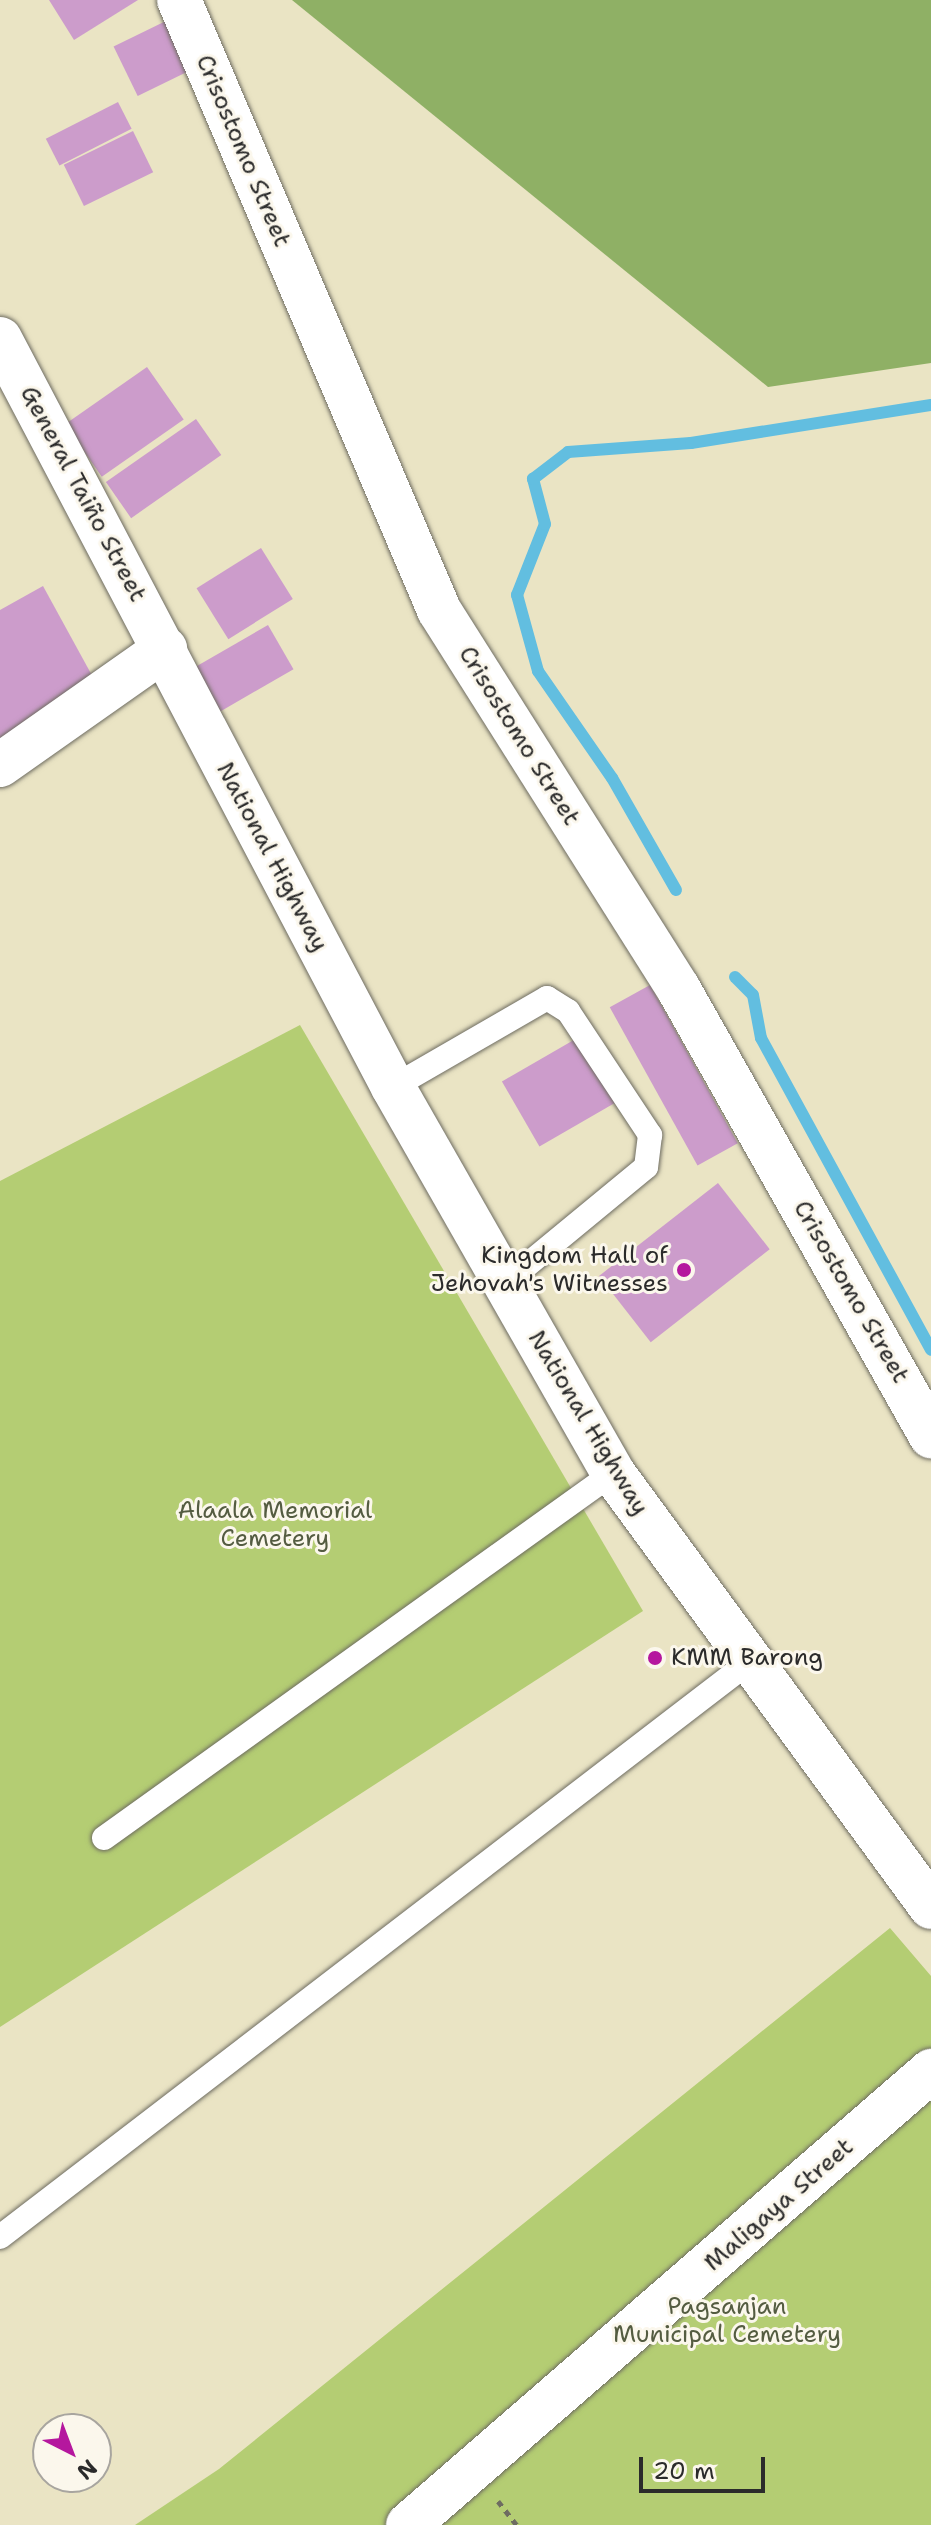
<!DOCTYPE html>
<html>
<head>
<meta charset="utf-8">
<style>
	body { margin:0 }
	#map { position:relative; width:931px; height:2525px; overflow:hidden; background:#eae4c4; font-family:"Shantell Sans",sans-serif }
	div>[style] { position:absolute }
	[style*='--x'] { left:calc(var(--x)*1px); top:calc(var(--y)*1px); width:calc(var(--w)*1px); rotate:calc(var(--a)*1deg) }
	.green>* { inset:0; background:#b4cd73 }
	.forest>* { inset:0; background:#8fb065 }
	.stream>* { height:12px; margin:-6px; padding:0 6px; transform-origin:6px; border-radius:6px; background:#62bee0 }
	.building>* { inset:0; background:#cc9ccb; transform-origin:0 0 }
	.path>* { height:5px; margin-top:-2.5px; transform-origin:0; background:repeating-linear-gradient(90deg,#6e6c61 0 6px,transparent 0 12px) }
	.roads { filter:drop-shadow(0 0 2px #6e6c61) drop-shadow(0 0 2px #6e6c61) }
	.service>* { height:24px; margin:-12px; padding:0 12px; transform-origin:12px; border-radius:12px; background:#fff }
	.minor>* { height:44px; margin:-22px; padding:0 22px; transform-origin:22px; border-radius:22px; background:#fff }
	.primary>* { height:44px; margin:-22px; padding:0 22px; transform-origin:22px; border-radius:22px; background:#fff }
	.dots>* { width:22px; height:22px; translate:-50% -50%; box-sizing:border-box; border:4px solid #fbf7ec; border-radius:50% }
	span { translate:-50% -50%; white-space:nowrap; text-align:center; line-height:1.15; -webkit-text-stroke:6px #fbf7ec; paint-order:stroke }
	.street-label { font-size:24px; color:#2b2b2b }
	.poi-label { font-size:24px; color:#2b2b2b }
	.right { translate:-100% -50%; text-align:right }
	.left { translate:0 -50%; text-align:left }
	.park-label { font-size:24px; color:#545c41 }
	.north { position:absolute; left:32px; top:2413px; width:80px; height:80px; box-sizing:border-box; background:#fbf7ec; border:2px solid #a8a59f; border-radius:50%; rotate:138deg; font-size:22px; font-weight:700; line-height:32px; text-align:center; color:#2b2b2b }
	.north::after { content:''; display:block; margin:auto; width:28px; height:36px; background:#b5179e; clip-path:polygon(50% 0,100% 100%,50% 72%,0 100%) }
	.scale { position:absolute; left:639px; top:2457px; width:126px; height:36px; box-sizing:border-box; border:4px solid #2b2b2b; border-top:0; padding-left:10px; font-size:24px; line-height:28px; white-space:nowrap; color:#2b2b2b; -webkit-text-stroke:6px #fbf7ec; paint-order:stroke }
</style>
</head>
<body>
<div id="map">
	<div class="green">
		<i style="clip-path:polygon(300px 1025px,643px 1611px,0 2027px,0 1181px)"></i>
		<i style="clip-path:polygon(890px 1928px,931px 1976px,931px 2525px,135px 2525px,219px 2469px)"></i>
	</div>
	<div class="forest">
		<i style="clip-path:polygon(292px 0,931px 0,931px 363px,768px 387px)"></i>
	</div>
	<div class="stream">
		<i style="--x:676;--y:890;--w:129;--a:-119.7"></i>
		<i style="--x:612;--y:778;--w:130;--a:-124.7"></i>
		<i style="--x:538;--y:671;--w:79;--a:-105.4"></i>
		<i style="--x:517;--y:595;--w:76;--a:-68.5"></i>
		<i style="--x:545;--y:524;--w:47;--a:-104.9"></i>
		<i style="--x:533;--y:479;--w:44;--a:-37.6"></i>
		<i style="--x:568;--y:452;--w:123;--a:-4.2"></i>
		<i style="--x:691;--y:443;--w:243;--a:-9"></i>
		<i style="--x:735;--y:977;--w:25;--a:45"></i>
		<i style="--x:753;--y:995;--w:44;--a:79.5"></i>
		<i style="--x:761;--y:1038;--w:355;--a:61.4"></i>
	</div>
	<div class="building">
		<i style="clip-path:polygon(49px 0,138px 0,74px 40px)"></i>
		<i style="left:172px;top:18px;width:55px;height:65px;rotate:64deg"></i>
		<i style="left:118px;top:102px;width:30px;height:81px;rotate:63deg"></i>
		<i style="left:133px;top:131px;width:46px;height:77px;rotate:64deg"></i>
		<i style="left:147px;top:367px;width:64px;height:100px;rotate:55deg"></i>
		<i style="left:196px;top:419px;width:44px;height:110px;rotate:55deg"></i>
		<i style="left:261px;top:548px;width:60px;height:76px;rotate:58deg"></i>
		<i style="clip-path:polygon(43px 586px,106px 701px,0 760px,0 610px)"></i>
		<i style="left:268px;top:625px;width:51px;height:84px;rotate:60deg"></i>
		<i style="left:650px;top:985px;width:181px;height:46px;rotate:61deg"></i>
		<i style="left:579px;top:1037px;width:75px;height:89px;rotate:60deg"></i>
		<i style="left:718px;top:1183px;width:84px;height:151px;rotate:52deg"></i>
	</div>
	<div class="path">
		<i style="--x:498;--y:2501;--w:31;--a:52"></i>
	</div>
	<div class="roads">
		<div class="service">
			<i style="--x:393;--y:1087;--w:178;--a:-30"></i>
			<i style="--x:547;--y:998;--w:25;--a:32"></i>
			<i style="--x:568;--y:1011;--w:149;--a:56.5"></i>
			<i style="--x:650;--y:1135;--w:32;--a:97"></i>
			<i style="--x:646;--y:1167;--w:184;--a:140.5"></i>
			<i style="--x:104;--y:1838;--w:626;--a:-35.64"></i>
			<i style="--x:0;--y:2237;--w:944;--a:-37.51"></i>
		</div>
		<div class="minor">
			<i style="--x:179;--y:0;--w:663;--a:66.91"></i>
			<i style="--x:439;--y:610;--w:447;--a:57.7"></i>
			<i style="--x:678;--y:988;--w:515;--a:60.55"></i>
			<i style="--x:0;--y:765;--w:202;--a:-35.1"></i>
			<i style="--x:408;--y:2525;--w:693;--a:-40.96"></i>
		</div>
		<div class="primary">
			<i style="--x:0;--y:339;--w:845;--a:62.28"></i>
			<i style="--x:393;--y:1087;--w:444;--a:60.3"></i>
			<i style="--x:613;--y:1473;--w:538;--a:53.77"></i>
		</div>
	</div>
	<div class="dots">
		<i style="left:684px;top:1270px;background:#b5179e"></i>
		<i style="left:655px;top:1658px;background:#b5179e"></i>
	</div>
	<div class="street-label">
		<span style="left:243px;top:151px;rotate:67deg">Crisostomo Street</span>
		<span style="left:83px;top:494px;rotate:62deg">General Taiño Street</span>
		<span style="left:519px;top:736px;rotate:58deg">Crisostomo Street</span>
		<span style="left:272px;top:857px;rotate:62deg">National Highway</span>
		<span style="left:851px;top:1292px;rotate:60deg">Crisostomo Street</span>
		<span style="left:588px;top:1423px;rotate:59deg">National Highway</span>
		<span style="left:779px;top:2205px;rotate:-41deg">Maligaya Street</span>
	</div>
	<div class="poi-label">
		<span class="right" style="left:668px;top:1270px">Kingdom Hall of<br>Jehovah's Witnesses</span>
		<span class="left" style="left:671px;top:1658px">KMM Barong</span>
	</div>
	<div class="park-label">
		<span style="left:275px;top:1525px">Alaala Memorial<br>Cemetery</span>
		<span style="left:727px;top:2321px">Pagsanjan<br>Municipal Cemetery</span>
	</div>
	<div class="north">N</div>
	<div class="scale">20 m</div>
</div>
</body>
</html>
